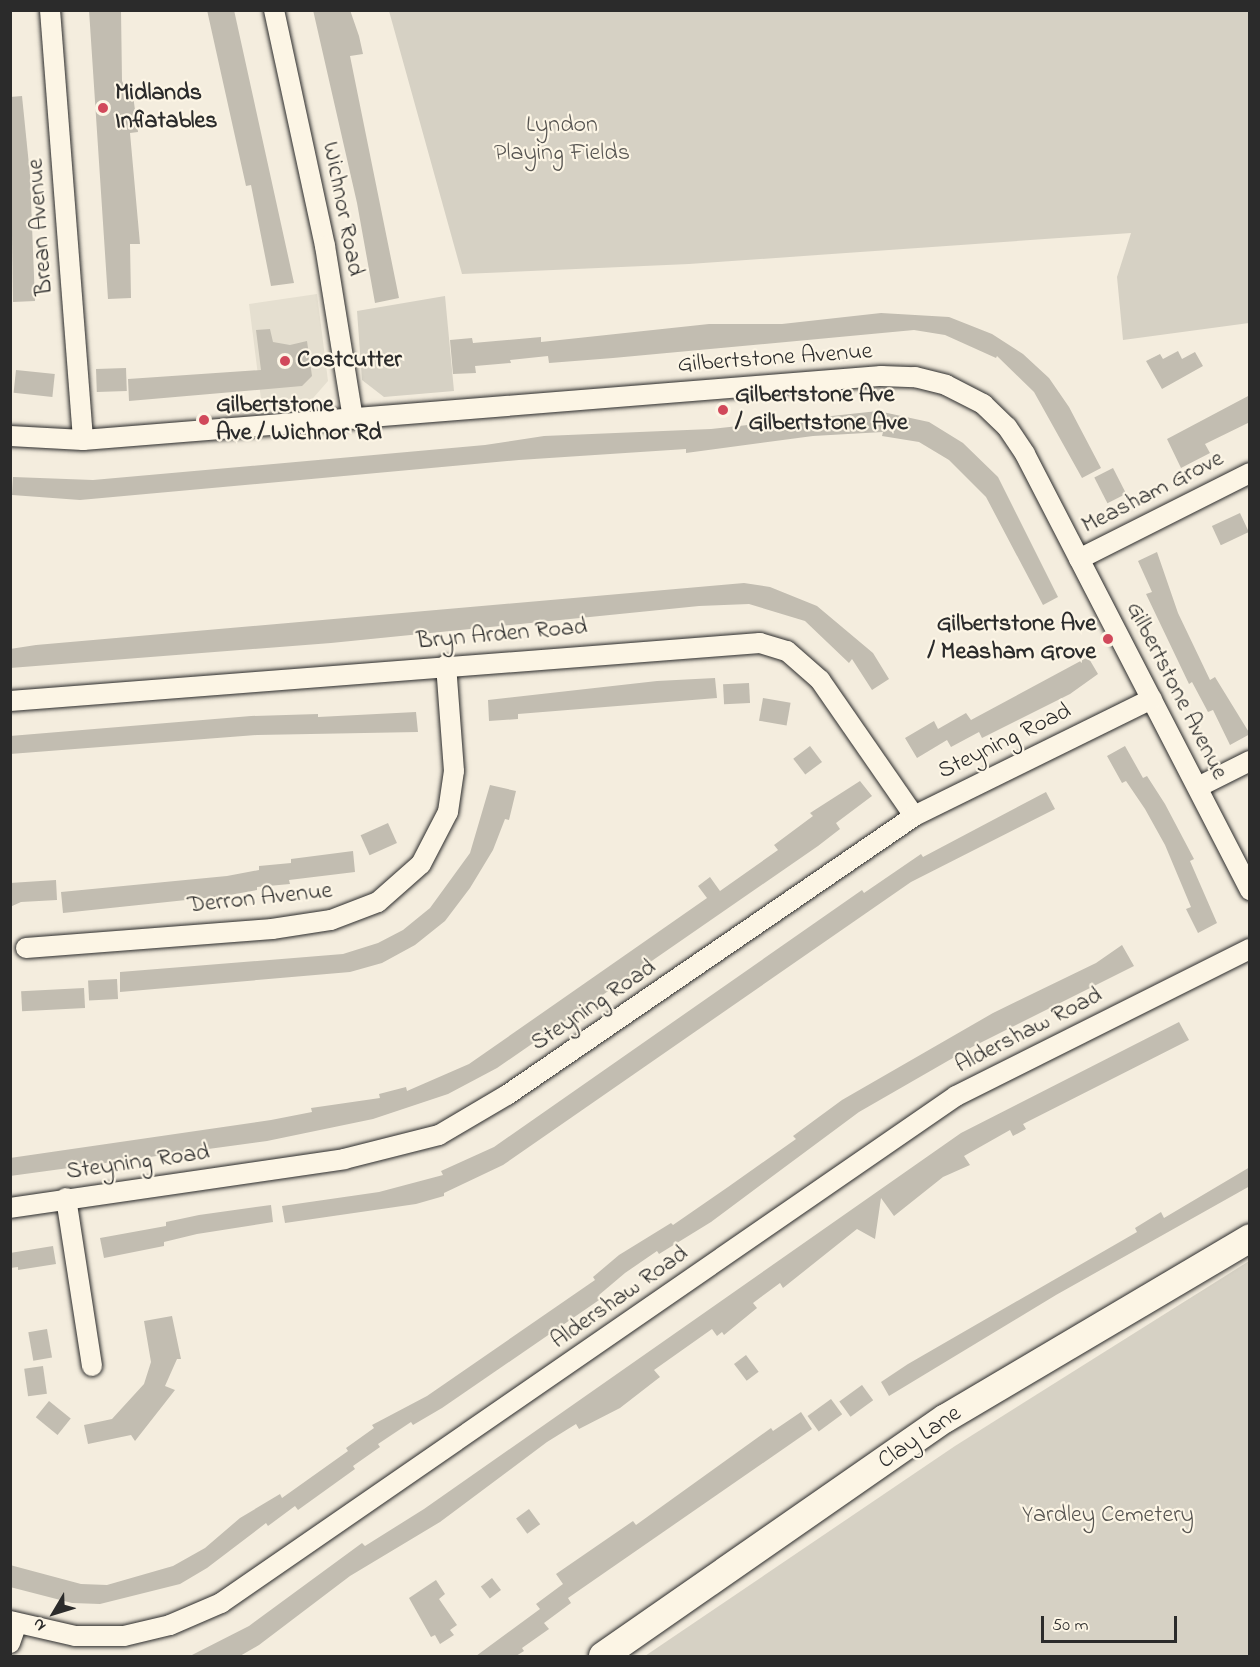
<!DOCTYPE html>
<html>
<head>
<meta charset="utf-8">
<style>
	body { margin:0 }
	#map { position:relative; width:1260px; height:1667px; overflow:hidden; background:#f4edde; font-family:"Indie Flower",sans-serif }
	div>[style] { position:absolute }
	[style*='--x'] { left:calc(var(--x)*1px); top:calc(var(--y)*1px); width:calc(var(--w)*1px); rotate:calc(var(--a)*1deg) }
	.built>* { inset:0; background:#e5dfd0 }
	.green>* { inset:0; background:#d6d1c4 }
	.building>* { inset:0; background:#c2bdb1; transform-origin:0 0 }
	.roads { filter:drop-shadow(0 0 2px #2b2b2b) drop-shadow(0 0 2px #2b2b2b) }
	.street>* { height:20px; margin:-10px; padding:0 10px; transform-origin:10px; border-radius:10px; background:#fcf5e5 }
	.secondary>* { height:28px; margin:-14px; padding:0 14px; transform-origin:14px; border-radius:14px; background:#fcf5e5 }
	.dots>* { width:16px; height:16px; translate:-50% -50%; box-sizing:border-box; border:3px solid #fcf5e5; border-radius:50% }
	span { translate:-50% -50%; white-space:nowrap; text-align:center; line-height:1.15; -webkit-text-stroke:4.5px #fcf5e5; paint-order:stroke }
	.poi-label { font-size:24px; color:#2b2b2b; font-weight:700 }
	.left { translate:0 -50%; text-align:left }
	.right { translate:-100% -50%; text-align:right }
	.park-label { font-size:24px; color:#565451 }
	.street-label { font-size:24px; color:#2b2b2b }
	.frame { position:absolute; inset:0; border:12px solid #2b2b2b; pointer-events:none }
	.north { position:absolute; left:24px; top:1583px; width:60px; height:60px; -webkit-text-stroke:4px #fcf5e5; paint-order:stroke; rotate:232deg; font-size:16px; font-weight:700; line-height:24px; text-align:center; color:#2b2b2b }
	.north::after { content:''; display:block; margin:auto; width:21px; height:27px; background:#2b2b2b; clip-path:polygon(50% 0,100% 100%,50% 72%,0 100%) }
	.scale { position:absolute; left:1041px; top:1616px; width:136px; height:27px; box-sizing:border-box; border:3px solid #2b2b2b; border-top:0; padding-left:8px; font-size:18px; line-height:21px; white-space:nowrap; color:#2b2b2b; -webkit-text-stroke:4px #fcf5e5; paint-order:stroke }
</style>
</head>
<body>
<div id="map">
	<div class="built">
		<i style="clip-path:polygon(317px 294px,328px 381px,307px 405px,262px 407px,249px 304px)"></i>
	</div>
	<div class="green">
		<i style="clip-path:polygon(389px 11px,1249px 11px,1249px 323px,1123px 340px,1117px 277px,1131px 233px,689px 264px,462px 274px)"></i>
		<i style="clip-path:polygon(445px 296px,454px 391px,384px 397px,362px 380px,357px 311px)"></i>
		<i style="clip-path:polygon(1249px 1261px,1249px 1656px,645px 1656px,955px 1446px)"></i>
	</div>
	<div class="building">
		<i style="clip-path:polygon(89px 10px,121px 10px,122px 81px,126px 89px,132px 88px,138px 132px,130px 133px,140px 244px,130px 244px,131px 298px,108px 299px)"></i>
		<i style="clip-path:polygon(207px 10px,234px 10px,294px 283px,271px 286px,251px 185px,246px 186px)"></i>
		<i style="clip-path:polygon(313px 10px,350px 10px,359px 36px,363px 54px,350px 56px,399px 298px,375px 303px,357px 203px)"></i>
		<i style="clip-path:polygon(22px 96px,30px 175px,35px 301px,13px 302px,10px 97px)"></i>
		<i style="clip-path:polygon(881px 313px,949px 317px,992px 334px,1023px 354px,1049px 378px,1069px 407px,1101px 468px,1082px 478px,1034px 392px,997px 356px,996px 358px,945px 335px,914px 330px,613px 358px,549px 363px,548px 356px,510px 360px,511px 363px,475px 366px,476px 373px,453px 374px,450px 340px,472px 338px,473px 343px,541px 337px,541px 342px,709px 324px,782px 324px)"></i>
		<i style="clip-path:polygon(270px 329px,273px 342px,290px 345px,307px 341px,312px 376px,302px 386px,129px 401px,128px 379px,261px 370px,256px 330px)"></i>
		<i style="clip-path:polygon(1178px 351px,1182px 359px,1195px 352px,1203px 366px,1162px 389px,1146px 361px,1160px 354px,1163px 359px)"></i>
		<i style="left:126px;top:368px;width:23px;height:30px;rotate:88deg"></i>
		<i style="left:16px;top:370px;width:39px;height:23px;rotate:6deg"></i>
		<i style="clip-path:polygon(1250px 395px,1250px 422px,1205px 444px,1210px 453px,1181px 468px,1167px 439px)"></i>
		<i style="clip-path:polygon(878px 411px,929px 422px,963px 443px,998px 477px,1058px 597px,1043px 605px,986px 497px,949px 460px,919px 442px,882px 436px,883px 432px,813px 436px,686px 453px,686px 449px,519px 460px,80px 500px,12px 495px,13px 477px,93px 480px,485px 445px,544px 436px,711px 429px)"></i>
		<i style="left:1113px;top:468px;width:29px;height:21px;rotate:63deg"></i>
		<i style="left:1240px;top:513px;width:21px;height:31px;rotate:65deg"></i>
		<i style="clip-path:polygon(1157px 552px,1178px 613px,1210px 680px,1215px 677px,1250px 734px,1230px 745px,1213px 710px,1208px 712px,1192px 682px,1189px 684px,1146px 594px,1152px 592px,1138px 561px)"></i>
		<i style="clip-path:polygon(744px 583px,770px 587px,817px 606px,873px 653px,889px 679px,872px 690px,852px 659px,849px 663px,805px 621px,749px 604px,699px 606px,331px 643px,10px 668px,10px 649px,36px 645px)"></i>
		<i style="clip-path:polygon(1088px 657px,1098px 674px,1070px 694px,982px 738px,979px 732px,951px 747px,947px 740px,917px 758px,905px 738px,934px 721px,938px 729px,966px 713px,971px 720px)"></i>
		<i style="clip-path:polygon(715px 678px,717px 698px,518px 714px,518px 719px,489px 721px,488px 700px,657px 681px)"></i>
		<i style="left:749px;top:683px;width:20px;height:26px;rotate:87deg"></i>
		<i style="left:763px;top:698px;width:28px;height:23px;rotate:10deg"></i>
		<i style="clip-path:polygon(416px 712px,418px 732px,257px 735px,10px 754px,10px 736px,251px 716px,318px 714px,318px 717px)"></i>
		<i style="left:810px;top:746px;width:20px;height:21px;rotate:53deg"></i>
		<i style="clip-path:polygon(1125px 746px,1143px 778px,1147px 776px,1165px 804px,1194px 859px,1190px 861px,1217px 923px,1198px 933px,1186px 909px,1191px 907px,1165px 845px,1145px 809px,1126px 781px,1122px 783px,1107px 756px)"></i>
		<i style="clip-path:polygon(860px 781px,872px 796px,836px 823px,840px 829px,818px 846px,497px 1068px,448px 1094px,373px 1119px,267px 1141px,10px 1176px,10px 1158px,271px 1120px,312px 1112px,311px 1108px,380px 1098px,379px 1094px,406px 1087px,407px 1091px,469px 1064px,707px 898px,698px 886px,710px 877px,720px 891px,778px 850px,774px 845px,813px 816px,810px 813px)"></i>
		<i style="clip-path:polygon(490px 785px,516px 791px,509px 820px,505px 819px,493px 850px,470px 888px,445px 921px,415px 945px,382px 963px,350px 972px,120px 992px,120px 972px,343px 954px,378px 943px,403px 930px,430px 908px,470px 853px)"></i>
		<i style="clip-path:polygon(1046px 792px,1055px 809px,911px 882px,503px 1165px,444px 1193px,444px 1196px,416px 1204px,285px 1223px,282px 1206px,379px 1192px,443px 1175px,441px 1171px,494px 1147px,862px 890px,864px 893px,921px 854px,923px 857px)"></i>
		<i style="left:388px;top:823px;width:22px;height:30px;rotate:66deg"></i>
		<i style="clip-path:polygon(353px 851px,355px 872px,289px 880px,290px 884px,257px 887px,257px 890px,224px 896px,63px 913px,61px 892px,227px 876px,259px 870px,259px 866px,291px 863px,291px 859px)"></i>
		<i style="clip-path:polygon(56px 880px,57px 900px,21px 902px,10px 907px,10px 883px)"></i>
		<i style="clip-path:polygon(1122px 945px,1134px 966px,972px 1047px,859px 1112px,711px 1222px,659px 1254px,657px 1251px,625px 1273px,599px 1295px,602px 1298px,442px 1408px,413px 1425px,411px 1422px,378px 1444px,380px 1447px,353px 1466px,355px 1469px,298px 1510px,295px 1506px,268px 1526px,266px 1523px,207px 1568px,180px 1584px,100px 1604px,72px 1603px,10px 1587px,10px 1565px,81px 1584px,107px 1585px,173px 1566px,205px 1548px,240px 1518px,280px 1494px,282px 1498px,348px 1451px,346px 1448px,374px 1428px,372px 1425px,427px 1396px,595px 1280px,593px 1277px,619px 1255px,671px 1223px,673px 1225px,728px 1187px,796px 1139px,793px 1136px,842px 1100px,993px 1013px,1096px 963px)"></i>
		<i style="left:117px;top:979px;width:20px;height:29px;rotate:87deg"></i>
		<i style="left:84px;top:988px;width:20px;height:63px;rotate:87deg"></i>
		<i style="clip-path:polygon(1179px 1022px,1189px 1040px,1023px 1124px,1026px 1129px,1013px 1136px,1010px 1130px,964px 1156px,970px 1165px,943px 1177px,894px 1216px,881px 1198px,875px 1239px,857px 1229px,783px 1288px,780px 1283px,753px 1303px,757px 1308px,724px 1335px,722px 1332px,717px 1336px,712px 1329px,654px 1370px,660px 1377px,620px 1408px,579px 1429px,576px 1424px,547px 1442px,440px 1522px,350px 1576px,259px 1645px,240px 1656px,190px 1656px,249px 1626px,362px 1543px,365px 1546px,424px 1509px,961px 1133px)"></i>
		<i style="clip-path:polygon(1250px 1167px,1250px 1186px,1056px 1295px,889px 1396px,881px 1382px,908px 1364px,1137px 1232px,1135px 1228px,1161px 1212px,1164px 1218px)"></i>
		<i style="clip-path:polygon(271px 1205px,273px 1222px,197px 1234px,164px 1242px,164px 1246px,104px 1258px,100px 1238px,166px 1226px,166px 1222px,199px 1215px)"></i>
		<i style="clip-path:polygon(53px 1246px,56px 1264px,18px 1270px,18px 1267px,10px 1268px,10px 1253px)"></i>
		<i style="clip-path:polygon(172px 1316px,181px 1359px,177px 1359px,165px 1386px,175px 1390px,135px 1441px,131px 1435px,88px 1444px,84px 1425px,112px 1419px,144px 1384px,151px 1362px,144px 1321px)"></i>
		<i style="left:47px;top:1329px;width:29px;height:19px;rotate:80deg"></i>
		<i style="left:746px;top:1355px;width:21px;height:15px;rotate:53deg"></i>
		<i style="left:43px;top:1366px;width:28px;height:19px;rotate:82deg"></i>
		<i style="left:862px;top:1385px;width:19px;height:28px;rotate:54deg"></i>
		<i style="left:831px;top:1399px;width:19px;height:29px;rotate:54deg"></i>
		<i style="left:49px;top:1401px;width:28px;height:21px;rotate:39deg"></i>
		<i style="clip-path:polygon(801px 1412px,812px 1429px,568px 1598px,571px 1603px,544px 1623px,549px 1629px,522px 1648px,524px 1651px,516px 1656px,476px 1656px,540px 1609px,536px 1604px,563px 1584px,556px 1574px,633px 1521px,636px 1525px,771px 1428px,773px 1431px)"></i>
		<i style="left:529px;top:1509px;width:19px;height:16px;rotate:54deg"></i>
		<i style="left:492px;top:1578px;width:15px;height:14px;rotate:53deg"></i>
		<i style="clip-path:polygon(436px 1580px,445px 1594px,439px 1599px,457px 1625px,450px 1630px,454px 1635px,440px 1644px,435px 1635px,431px 1637px,409px 1598px)"></i>
	</div>
	<div class="roads">
		<div class="street">
			<i style="--x:50;--y:10;--w:431;--a:85.6"></i>
			<i style="--x:274;--y:10;--w:241;--a:77.8"></i>
			<i style="--x:325;--y:246;--w:175;--a:80.8"></i>
			<i style="--x:10;--y:436;--w:73;--a:3.1"></i>
			<i style="--x:83;--y:440;--w:801;--a:-4.59"></i>
			<i style="--x:881;--y:376;--w:34;--a:2"></i>
			<i style="--x:915;--y:377;--w:32;--a:14"></i>
			<i style="--x:946;--y:385;--w:42;--a:27.2"></i>
			<i style="--x:983;--y:404;--w:33;--a:44"></i>
			<i style="--x:1007;--y:427;--w:32;--a:56"></i>
			<i style="--x:1025;--y:454;--w:491;--a:62.7"></i>
			<i style="--x:1079;--y:559;--w:191;--a:-26.7"></i>
			<i style="--x:10;--y:701;--w:752;--a:-4.42"></i>
			<i style="--x:760;--y:643;--w:28;--a:17"></i>
			<i style="--x:787;--y:651;--w:44;--a:41.3"></i>
			<i style="--x:820;--y:680;--w:165;--a:55.3"></i>
			<i style="--x:1198;--y:787;--w:58;--a:-26.6"></i>
			<i style="--x:26;--y:948;--w:247;--a:-4.4"></i>
			<i style="--x:272;--y:929;--w:60;--a:-8.7"></i>
			<i style="--x:331;--y:920;--w:50;--a:-21"></i>
			<i style="--x:378;--y:902;--w:57;--a:-41.5"></i>
			<i style="--x:421;--y:864;--w:59;--a:-62.6"></i>
			<i style="--x:448;--y:812;--w:41;--a:-81.7"></i>
			<i style="--x:454;--y:771;--w:106;--a:-94.3"></i>
			<i style="--x:66;--y:1198;--w:170;--a:81.2"></i>
			<i style="--x:10;--y:1208;--w:338;--a:-8.3"></i>
			<i style="--x:344;--y:1159;--w:98;--a:-14.2"></i>
			<i style="--x:439;--y:1135;--w:79;--a:-30.5"></i>
			<i style="--x:507;--y:1095;--w:493;--a:-34.4"></i>
			<i style="--x:914;--y:816;--w:265;--a:-26.2"></i>
			<i style="--x:10;--y:1621;--w:67;--a:13"></i>
			<i style="--x:75;--y:1636;--w:49;--a:0"></i>
			<i style="--x:124;--y:1636;--w:47;--a:-13.4"></i>
			<i style="--x:170;--y:1625;--w:56;--a:-23.3"></i>
			<i style="--x:221;--y:1603;--w:893;--a:-34.6"></i>
			<i style="--x:956;--y:1096;--w:329;--a:-26.6"></i>
			<i style="--x:10;--y:1643;--w:21;--a:-71"></i>
		</div>
		<div class="secondary">
			<i style="--x:603;--y:1656;--w:417;--a:-34.8"></i>
			<i style="--x:946;--y:1418;--w:353;--a:-30.6"></i>
		</div>
	</div>
	<div class="dots">
		<i style="left:103px;top:108px;background:#d1495b"></i>
		<i style="left:285px;top:361px;background:#d1495b"></i>
		<i style="left:723px;top:410px;background:#d1495b"></i>
		<i style="left:204px;top:420px;background:#d1495b"></i>
		<i style="left:1108px;top:639px;background:#d1495b"></i>
	</div>
	<div class="poi-label">
		<span class="left" style="left:115px;top:108px">Midlands<br>Inflatables</span>
		<span class="left" style="left:297px;top:361px">Costcutter</span>
		<span class="left" style="left:735px;top:410px">Gilbertstone Ave<br>/ Gilbertstone Ave</span>
		<span class="left" style="left:216px;top:420px">Gilbertstone<br>Ave / Wichnor Rd</span>
		<span class="right" style="left:1096px;top:639px">Gilbertstone Ave<br>/ Measham Grove</span>
	</div>
	<div class="park-label">
		<span style="left:562px;top:140px">Lyndon<br>Playing Fields</span>
		<span style="left:1108px;top:1516px">Yardley Cemetery</span>
	</div>
	<div class="street-label">
		<span style="left:342px;top:209px;rotate:79deg">Wichnor Road</span>
		<span style="left:41px;top:227px;rotate:-94deg">Brean Avenue</span>
		<span style="left:775px;top:359px;rotate:-4deg">Gilbertstone Avenue</span>
		<span style="left:1153px;top:493px;rotate:-27deg">Measham Grove</span>
		<span style="left:502px;top:635px;rotate:-5deg">Bryn Arden Road</span>
		<span style="left:1176px;top:691px;rotate:63deg">Gilbertstone Avenue</span>
		<span style="left:1005px;top:742px;rotate:-26deg">Steyning Road</span>
		<span style="left:260px;top:899px;rotate:-6deg">Derron Avenue</span>
		<span style="left:594px;top:1006px;rotate:-34deg">Steyning Road</span>
		<span style="left:1029px;top:1031px;rotate:-27deg">Aldershaw Road</span>
		<span style="left:138px;top:1163px;rotate:-8deg">Steyning Road</span>
		<span style="left:620px;top:1298px;rotate:-35deg">Aldershaw Road</span>
		<span style="left:920px;top:1438px;rotate:-34deg">Clay Lane</span>
	</div>
	<div class="frame"></div>
	<div class="north">N</div>
	<div class="scale">50 m</div>
</div>
</body>
</html>
